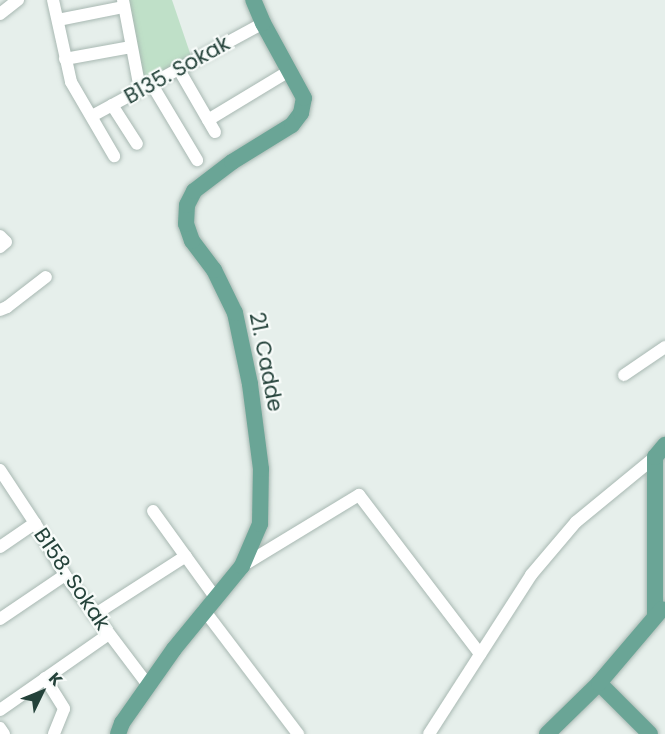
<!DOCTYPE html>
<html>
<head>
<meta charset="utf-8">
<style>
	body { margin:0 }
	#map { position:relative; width:665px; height:734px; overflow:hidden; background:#e6efeb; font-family:Poppins,sans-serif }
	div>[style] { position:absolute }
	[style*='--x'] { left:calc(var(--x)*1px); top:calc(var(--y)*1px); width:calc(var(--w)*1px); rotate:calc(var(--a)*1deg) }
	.green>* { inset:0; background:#bfe0c8 }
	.roads { filter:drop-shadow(0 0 2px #a8b8b2) drop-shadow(0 0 2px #a8b8b2) }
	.minor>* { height:12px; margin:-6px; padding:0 6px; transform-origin:6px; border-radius:6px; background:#fff }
	.major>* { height:16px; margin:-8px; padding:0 8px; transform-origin:8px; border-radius:8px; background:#6aa596 }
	span { translate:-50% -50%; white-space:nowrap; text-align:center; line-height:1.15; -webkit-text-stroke:4.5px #f7fbf9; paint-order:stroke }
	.street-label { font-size:21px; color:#24423a }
	.north { position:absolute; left:12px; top:662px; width:60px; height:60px; -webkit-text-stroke:4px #f7fbf9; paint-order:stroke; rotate:47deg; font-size:16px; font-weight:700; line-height:24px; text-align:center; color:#24423a }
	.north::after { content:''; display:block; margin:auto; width:21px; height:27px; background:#24423a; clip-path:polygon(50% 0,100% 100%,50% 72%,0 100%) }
</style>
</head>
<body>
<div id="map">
	<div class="green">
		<i style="clip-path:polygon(127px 0,172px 0,191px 56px,143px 81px)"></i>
	</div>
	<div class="roads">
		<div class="minor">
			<i style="--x:53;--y:0;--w:84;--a:77.6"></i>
			<i style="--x:71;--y:82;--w:86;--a:59.8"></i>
			<i style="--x:123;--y:0;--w:91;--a:79.2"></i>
			<i style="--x:0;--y:14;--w:23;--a:-38"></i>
			<i style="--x:58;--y:20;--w:66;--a:-11.3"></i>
			<i style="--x:65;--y:59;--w:67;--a:-10.3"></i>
			<i style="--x:178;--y:68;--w:74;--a:60"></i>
			<i style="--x:151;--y:83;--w:90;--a:59.1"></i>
			<i style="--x:112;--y:105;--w:46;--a:57.3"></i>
			<i style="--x:92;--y:116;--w:195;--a:-28.5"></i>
			<i style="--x:208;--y:120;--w:95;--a:-31.2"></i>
			<i style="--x:0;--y:236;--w:8;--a:45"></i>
			<i style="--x:6;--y:242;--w:8;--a:140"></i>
			<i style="--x:0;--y:310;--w:8;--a:-23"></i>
			<i style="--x:7;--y:307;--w:49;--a:-37.6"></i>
			<i style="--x:624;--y:375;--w:50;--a:-34.3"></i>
			<i style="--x:0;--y:470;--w:64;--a:56.6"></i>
			<i style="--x:35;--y:523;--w:60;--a:60"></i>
			<i style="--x:65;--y:575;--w:138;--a:53"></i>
			<i style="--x:153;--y:511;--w:106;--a:54.2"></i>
			<i style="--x:0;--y:547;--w:42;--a:-34.4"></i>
			<i style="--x:242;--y:566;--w:137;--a:-31.3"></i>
			<i style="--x:359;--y:495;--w:200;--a:52.7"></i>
			<i style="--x:204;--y:610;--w:156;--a:52.8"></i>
			<i style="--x:94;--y:615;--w:109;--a:-32.7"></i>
			<i style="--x:0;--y:619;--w:78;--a:-34.1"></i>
			<i style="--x:45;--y:678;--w:36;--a:58"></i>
			<i style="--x:64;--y:709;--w:27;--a:112"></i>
			<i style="--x:0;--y:710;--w:133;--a:-34.9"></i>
			<i style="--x:0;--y:728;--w:7;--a:56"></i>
			<i style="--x:429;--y:734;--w:189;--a:-57.3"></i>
			<i style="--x:531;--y:575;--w:70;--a:-49.7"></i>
			<i style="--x:576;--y:522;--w:102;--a:-39.4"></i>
		</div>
		<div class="major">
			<i style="--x:655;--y:616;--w:159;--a:-90"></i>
			<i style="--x:655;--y:457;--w:16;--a:-50"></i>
			<i style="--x:599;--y:683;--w:72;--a:45"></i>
			<i style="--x:118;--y:734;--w:12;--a:-70"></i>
			<i style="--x:122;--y:723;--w:90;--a:-54.9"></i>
			<i style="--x:174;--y:649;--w:107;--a:-50.7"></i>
			<i style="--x:242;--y:566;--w:46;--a:-66.8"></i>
			<i style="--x:260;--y:524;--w:55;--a:-89"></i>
			<i style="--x:261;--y:469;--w:86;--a:-97.4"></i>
			<i style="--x:250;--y:384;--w:73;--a:-101.9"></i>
			<i style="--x:235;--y:313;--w:48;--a:-116"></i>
			<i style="--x:214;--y:270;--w:36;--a:-127"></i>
			<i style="--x:192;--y:241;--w:18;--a:-109"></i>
			<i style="--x:186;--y:224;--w:19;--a:-87"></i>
			<i style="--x:187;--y:205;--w:16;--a:-63"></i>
			<i style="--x:194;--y:191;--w:48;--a:-37.3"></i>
			<i style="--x:232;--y:162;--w:70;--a:-31.7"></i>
			<i style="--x:292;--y:125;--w:15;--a:-53"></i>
			<i style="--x:301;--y:113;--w:15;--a:-79"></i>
			<i style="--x:304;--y:98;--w:85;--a:-118.7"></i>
			<i style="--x:263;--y:23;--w:25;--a:-113"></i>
			<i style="--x:547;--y:734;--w:73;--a:-44.4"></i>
			<i style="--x:599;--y:683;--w:97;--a:-49.6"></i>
		</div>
	</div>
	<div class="street-label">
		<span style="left:177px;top:70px;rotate:-29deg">B135. Sokak</span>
		<span style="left:266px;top:362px;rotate:79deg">21. Cadde</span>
		<span style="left:72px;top:579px;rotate:56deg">B158. Sokak</span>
	</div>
	<div class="north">K</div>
</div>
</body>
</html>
